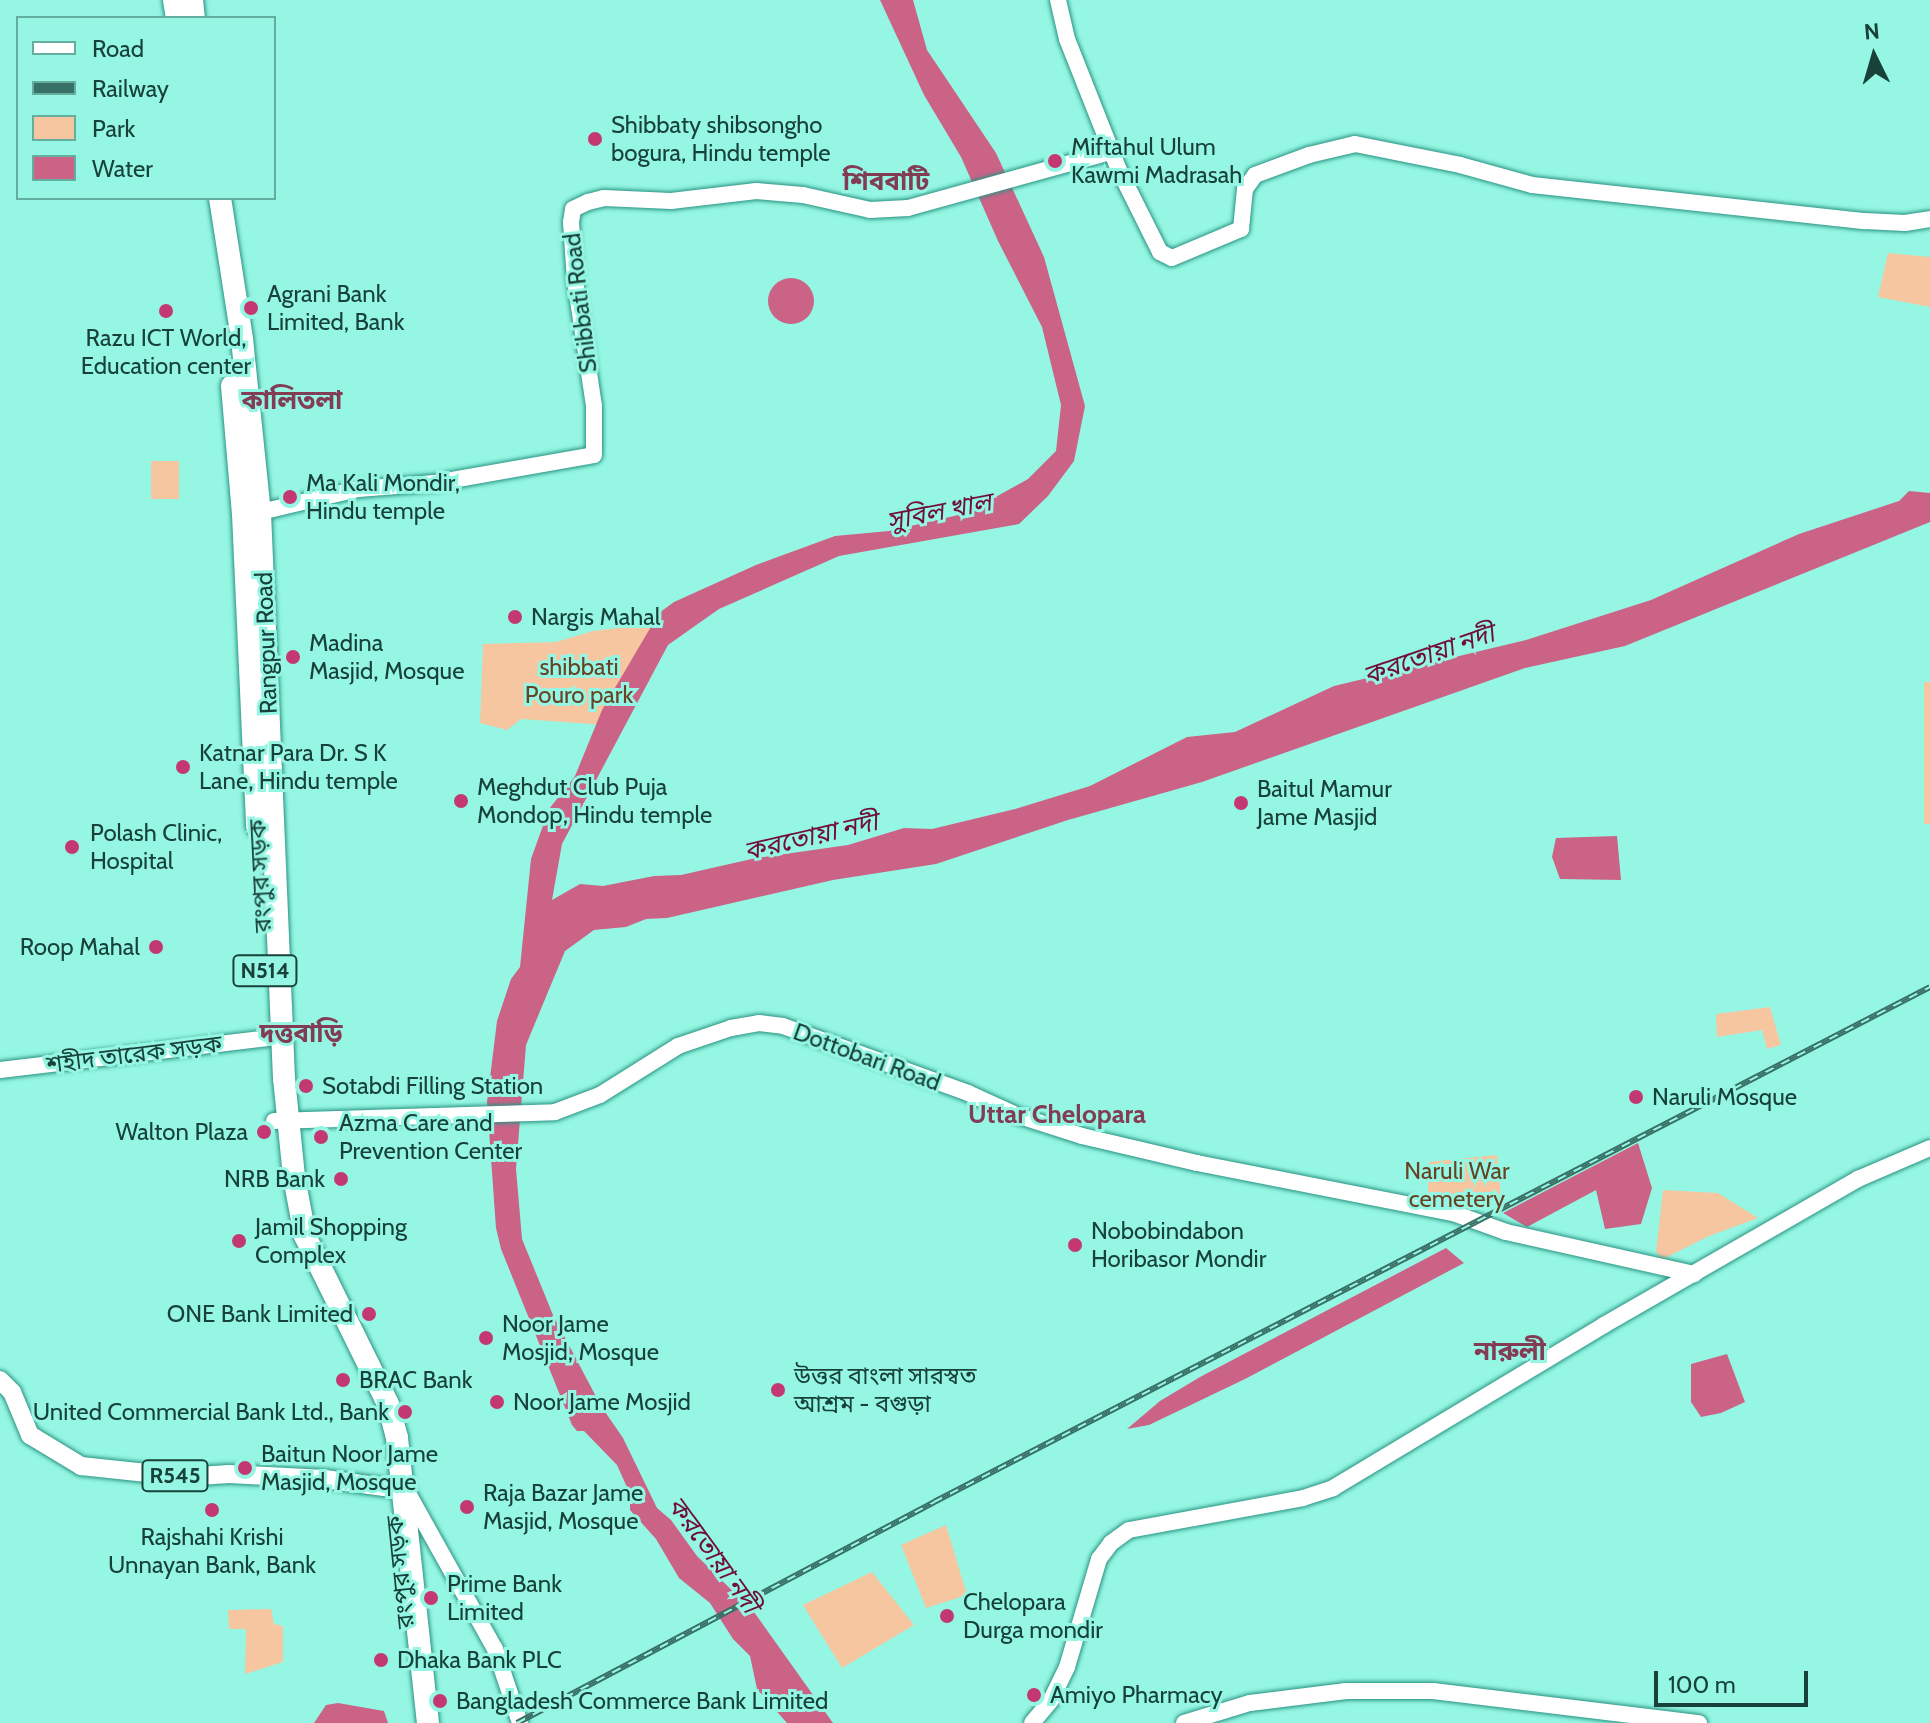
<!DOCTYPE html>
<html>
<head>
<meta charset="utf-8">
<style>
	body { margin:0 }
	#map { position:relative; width:1930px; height:1723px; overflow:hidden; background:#95f7e3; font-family:Cabin,"Noto Sans Bengali",sans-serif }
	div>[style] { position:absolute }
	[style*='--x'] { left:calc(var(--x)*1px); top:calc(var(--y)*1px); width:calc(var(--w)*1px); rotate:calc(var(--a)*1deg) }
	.green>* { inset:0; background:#f6c6a0; transform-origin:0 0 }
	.water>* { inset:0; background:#cb6387 }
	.round { border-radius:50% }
	.roads { filter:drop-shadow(0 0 2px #299382) drop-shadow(0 0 2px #299382) }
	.secondary>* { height:16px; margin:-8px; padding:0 8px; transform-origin:8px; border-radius:8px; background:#fff }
	.primary>* { height:18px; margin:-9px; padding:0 9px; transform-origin:9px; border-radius:9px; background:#fff }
	.highway>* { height:22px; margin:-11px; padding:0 11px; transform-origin:11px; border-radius:11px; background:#fff }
	.rail>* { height:6px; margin-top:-3px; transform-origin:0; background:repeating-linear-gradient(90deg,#95f7e3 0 9px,#387065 0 18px); box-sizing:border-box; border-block:2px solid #387065 }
	.dots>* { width:22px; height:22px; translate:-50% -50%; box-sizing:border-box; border:4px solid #95f7e3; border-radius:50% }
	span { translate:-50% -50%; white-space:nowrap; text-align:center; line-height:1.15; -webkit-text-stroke:6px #95f7e3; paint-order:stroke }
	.shield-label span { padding:2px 6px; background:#95f7e3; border:2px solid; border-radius:6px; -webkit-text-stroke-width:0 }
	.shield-label { font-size:22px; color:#174139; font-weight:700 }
	.poi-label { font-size:24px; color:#174139 }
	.left { translate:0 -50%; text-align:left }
	.right { translate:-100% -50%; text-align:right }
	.street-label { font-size:24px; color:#174139 }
	.park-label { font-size:24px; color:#664324 }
	.neighbourhood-label { font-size:26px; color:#823c54; font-weight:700 }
	.water-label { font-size:26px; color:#700e3a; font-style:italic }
	.legend { position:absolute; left:16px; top:16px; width:260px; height:184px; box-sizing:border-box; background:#95f7e3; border:2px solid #63ae9f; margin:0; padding:10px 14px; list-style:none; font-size:24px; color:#174139 }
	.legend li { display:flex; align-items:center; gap:16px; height:40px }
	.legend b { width:40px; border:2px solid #63ae9f }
	.north { position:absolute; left:1834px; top:16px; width:80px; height:80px; -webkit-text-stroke:6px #95f7e3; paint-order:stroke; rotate:355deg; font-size:22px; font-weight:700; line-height:32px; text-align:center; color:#174139 }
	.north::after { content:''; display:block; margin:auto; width:28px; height:36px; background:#174139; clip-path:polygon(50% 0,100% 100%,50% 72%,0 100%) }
	.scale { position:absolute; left:1654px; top:1671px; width:154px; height:36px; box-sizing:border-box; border:4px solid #174139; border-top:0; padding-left:10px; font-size:24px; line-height:28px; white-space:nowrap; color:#174139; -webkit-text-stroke:6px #95f7e3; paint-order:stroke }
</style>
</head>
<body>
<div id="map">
	<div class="green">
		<i style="clip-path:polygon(1888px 253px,1930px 257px,1930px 307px,1878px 297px)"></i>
		<i style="left:151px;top:461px;width:28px;height:38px"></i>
		<i style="clip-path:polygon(659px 623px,607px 725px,521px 719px,507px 730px,480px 723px,483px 644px,556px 642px,593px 631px)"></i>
		<i style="left:1924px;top:682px;width:6px;height:142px"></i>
		<i style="clip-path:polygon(1770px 1007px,1781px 1045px,1767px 1049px,1762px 1030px,1717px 1037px,1716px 1014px)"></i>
		<i style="clip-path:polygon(1497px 1155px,1501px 1196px,1453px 1213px,1428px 1198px,1429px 1162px)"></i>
		<i style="clip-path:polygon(1663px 1190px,1718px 1193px,1758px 1218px,1709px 1236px,1663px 1259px,1656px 1252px)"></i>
		<i style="clip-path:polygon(946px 1525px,967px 1595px,926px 1608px,901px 1545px)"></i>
		<i style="clip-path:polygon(872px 1572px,914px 1625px,842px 1668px,803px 1605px)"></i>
		<i style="clip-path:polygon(271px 1609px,274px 1624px,283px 1626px,283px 1662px,245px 1674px,246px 1629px,229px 1629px,228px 1610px)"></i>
	</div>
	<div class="water">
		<i style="clip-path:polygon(880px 0,913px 0,927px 50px,996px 153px,1044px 257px,1085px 406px,1074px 461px,1048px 496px,1019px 524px,839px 556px,719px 609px,668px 645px,562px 844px,552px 900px,580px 884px,603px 886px,654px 876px,681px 875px,756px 858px,848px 845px,904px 828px,932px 829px,1015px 809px,1090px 786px,1187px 737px,1235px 732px,1334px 686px,1526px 640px,1651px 600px,1799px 534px,1899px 501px,1909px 491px,1930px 493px,1930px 522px,1625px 646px,1525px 668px,1202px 782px,1068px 820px,936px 864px,833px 880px,667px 918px,646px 919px,626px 927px,594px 930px,565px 951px,526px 1045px,516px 1169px,522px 1239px,553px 1315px,601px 1406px,623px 1438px,657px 1508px,671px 1520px,697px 1556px,754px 1612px,833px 1723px,787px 1723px,757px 1689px,750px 1656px,733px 1639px,710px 1603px,679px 1578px,656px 1539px,630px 1510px,630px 1494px,617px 1465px,584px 1431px,577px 1431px,572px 1425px,501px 1249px,496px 1228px,487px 1102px,497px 1021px,511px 979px,520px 967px,531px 859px,549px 809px,575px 776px,602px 710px,659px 613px,674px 602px,756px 565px,835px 536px,889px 531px,967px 513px,1028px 479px,1056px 451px,1061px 405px,1042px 327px,998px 241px,961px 157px,924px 95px)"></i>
		<i class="round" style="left:768px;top:278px;width:46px;height:46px"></i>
		<i style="clip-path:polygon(1617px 836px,1621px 880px,1560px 879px,1552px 857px,1556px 838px)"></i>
		<i style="clip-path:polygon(1638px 1143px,1652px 1188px,1641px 1224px,1605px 1229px,1596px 1190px,1527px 1227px,1503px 1213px)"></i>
		<i style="clip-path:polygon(1446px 1248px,1464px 1263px,1245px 1379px,1149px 1425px,1127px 1429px,1160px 1401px,1200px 1377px)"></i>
		<i style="clip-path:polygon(1727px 1354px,1745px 1402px,1721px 1413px,1701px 1417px,1691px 1402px,1691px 1364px)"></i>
		<i style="clip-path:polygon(338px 1703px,384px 1711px,388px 1723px,314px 1723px,326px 1705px)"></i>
	</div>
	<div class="roads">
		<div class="secondary">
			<i style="--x:1058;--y:0;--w:40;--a:77"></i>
			<i style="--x:1067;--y:39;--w:139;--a:68.4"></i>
			<i style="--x:1118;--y:168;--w:94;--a:63.4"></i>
			<i style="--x:1160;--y:252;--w:13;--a:27"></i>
			<i style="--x:1172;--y:258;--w:75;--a:-22.8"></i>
			<i style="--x:1241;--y:229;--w:40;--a:-84.3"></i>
			<i style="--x:1245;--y:189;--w:17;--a:-54"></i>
			<i style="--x:1255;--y:175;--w:58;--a:-20.3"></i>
			<i style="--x:1309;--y:155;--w:47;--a:-13.4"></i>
			<i style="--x:1355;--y:144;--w:107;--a:11.3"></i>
			<i style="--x:1460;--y:165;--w:75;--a:15.5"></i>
			<i style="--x:1532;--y:185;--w:335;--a:6.2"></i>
			<i style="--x:1865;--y:221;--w:40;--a:2.9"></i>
			<i style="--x:1905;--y:223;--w:25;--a:-9"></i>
			<i style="--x:252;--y:514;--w:109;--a:-13.3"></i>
			<i style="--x:358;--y:489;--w:77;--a:-4.5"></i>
			<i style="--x:435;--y:483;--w:161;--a:-10"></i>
			<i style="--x:594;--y:455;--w:49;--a:-90"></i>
			<i style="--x:594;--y:406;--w:126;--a:-98.6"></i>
			<i style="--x:575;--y:281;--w:59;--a:-93.9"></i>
			<i style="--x:571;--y:222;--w:13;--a:-81"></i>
			<i style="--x:573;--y:209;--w:17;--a:-25"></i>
			<i style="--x:588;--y:202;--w:16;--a:-14"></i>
			<i style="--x:604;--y:198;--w:67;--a:2.6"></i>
			<i style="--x:671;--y:201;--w:86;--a:-6.7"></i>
			<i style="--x:756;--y:191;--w:47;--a:4.9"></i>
			<i style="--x:803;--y:195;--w:69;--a:12.6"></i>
			<i style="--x:870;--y:210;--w:38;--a:-3"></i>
			<i style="--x:908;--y:208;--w:213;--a:-15.5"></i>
			<i style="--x:0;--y:1070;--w:270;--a:-6.8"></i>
			<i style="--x:274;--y:1121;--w:281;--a:-1.8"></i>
			<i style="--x:555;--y:1112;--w:48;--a:-20.7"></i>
			<i style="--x:600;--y:1095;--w:92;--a:-32.1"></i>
			<i style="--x:678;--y:1046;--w:56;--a:-18.8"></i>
			<i style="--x:731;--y:1028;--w:28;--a:-10"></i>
			<i style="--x:759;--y:1023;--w:24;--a:7"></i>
			<i style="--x:783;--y:1026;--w:197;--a:19.9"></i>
			<i style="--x:968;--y:1093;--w:53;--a:24.6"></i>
			<i style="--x:1016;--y:1115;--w:69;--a:17.7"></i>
			<i style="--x:1082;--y:1136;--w:118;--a:13.2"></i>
			<i style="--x:1197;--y:1163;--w:261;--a:11.1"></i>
			<i style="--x:1453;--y:1213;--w:56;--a:19.7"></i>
			<i style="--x:1506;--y:1232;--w:193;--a:12.6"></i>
			<i style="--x:405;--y:1488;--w:184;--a:60.8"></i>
			<i style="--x:495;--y:1649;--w:78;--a:71.3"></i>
			<i style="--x:1032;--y:1723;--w:30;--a:-50"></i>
			<i style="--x:1051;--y:1700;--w:37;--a:-64"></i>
			<i style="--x:1067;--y:1667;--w:113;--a:-73.5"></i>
			<i style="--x:1099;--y:1559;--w:20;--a:-53"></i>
			<i style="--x:1111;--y:1543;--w:22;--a:-36"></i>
			<i style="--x:1129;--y:1530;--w:177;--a:-10.4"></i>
			<i style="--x:1303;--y:1498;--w:32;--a:-18"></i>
			<i style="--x:1333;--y:1488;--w:316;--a:-31"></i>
			<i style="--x:1604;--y:1325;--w:293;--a:-29.9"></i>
			<i style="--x:1858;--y:1179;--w:78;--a:-23.3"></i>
			<i style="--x:1184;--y:1723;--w:69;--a:-16.9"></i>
			<i style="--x:1250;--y:1703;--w:97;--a:-7.1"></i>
			<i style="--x:1346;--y:1691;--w:87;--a:0"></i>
			<i style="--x:1433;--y:1691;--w:268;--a:6.9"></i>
		</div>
		<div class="primary">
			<i style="--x:0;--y:1380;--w:17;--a:45"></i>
			<i style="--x:12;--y:1392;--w:47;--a:67.3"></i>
			<i style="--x:30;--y:1435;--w:60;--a:31.3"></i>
			<i style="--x:81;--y:1466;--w:104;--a:6.1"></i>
			<i style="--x:184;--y:1477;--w:45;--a:-3.8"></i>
			<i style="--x:229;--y:1474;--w:96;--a:3"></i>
			<i style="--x:325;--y:1479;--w:67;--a:7.8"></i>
		</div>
		<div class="highway">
			<i style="--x:174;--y:0;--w:18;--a:81"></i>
			<i style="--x:192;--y:0;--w:18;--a:84"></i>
			<i style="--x:220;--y:198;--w:143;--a:81.1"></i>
			<i style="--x:242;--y:339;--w:175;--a:84.1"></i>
			<i style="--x:260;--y:513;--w:566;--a:87.57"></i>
			<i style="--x:284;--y:1078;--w:100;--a:84.2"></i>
			<i style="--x:294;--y:1177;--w:60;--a:79.4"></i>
			<i style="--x:305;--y:1236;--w:187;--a:63.7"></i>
			<i style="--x:388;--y:1404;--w:35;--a:75"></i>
			<i style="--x:397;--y:1438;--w:287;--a:83.8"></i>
			<i style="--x:232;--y:386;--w:128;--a:85.1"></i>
			<i style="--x:243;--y:514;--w:313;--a:87.4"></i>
		</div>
	</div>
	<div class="rail">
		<i style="--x:517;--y:1723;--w:472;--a:-27.9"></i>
		<i style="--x:934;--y:1502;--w:1121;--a:-27.34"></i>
	</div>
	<div class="dots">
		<i style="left:595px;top:139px;background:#c33870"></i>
		<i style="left:1055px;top:161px;background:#c33870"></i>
		<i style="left:251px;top:308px;background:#c33870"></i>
		<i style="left:166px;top:311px;background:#c33870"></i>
		<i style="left:290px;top:497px;background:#c33870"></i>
		<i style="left:515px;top:617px;background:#c33870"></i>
		<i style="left:293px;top:657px;background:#c33870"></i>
		<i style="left:183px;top:767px;background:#c33870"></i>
		<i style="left:461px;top:801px;background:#c33870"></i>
		<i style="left:1241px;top:803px;background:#c33870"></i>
		<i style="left:72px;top:847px;background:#c33870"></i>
		<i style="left:156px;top:947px;background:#c33870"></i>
		<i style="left:306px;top:1086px;background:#c33870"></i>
		<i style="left:1636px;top:1097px;background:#c33870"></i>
		<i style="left:264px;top:1132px;background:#c33870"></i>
		<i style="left:321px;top:1137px;background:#c33870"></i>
		<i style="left:341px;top:1179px;background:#c33870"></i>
		<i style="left:239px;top:1241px;background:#c33870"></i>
		<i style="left:1075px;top:1245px;background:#c33870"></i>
		<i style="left:369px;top:1314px;background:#c33870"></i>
		<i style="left:486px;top:1338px;background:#c33870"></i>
		<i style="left:343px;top:1380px;background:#c33870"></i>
		<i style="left:778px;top:1390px;background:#c33870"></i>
		<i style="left:497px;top:1402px;background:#c33870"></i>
		<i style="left:405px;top:1412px;background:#c33870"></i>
		<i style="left:245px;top:1468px;background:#c33870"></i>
		<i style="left:467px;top:1507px;background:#c33870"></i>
		<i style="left:212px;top:1510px;background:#c33870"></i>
		<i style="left:431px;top:1598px;background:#c33870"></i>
		<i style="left:947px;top:1616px;background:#c33870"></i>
		<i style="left:381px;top:1660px;background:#c33870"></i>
		<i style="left:1034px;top:1695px;background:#c33870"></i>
		<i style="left:440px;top:1701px;background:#c33870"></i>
	</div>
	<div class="shield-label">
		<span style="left:265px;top:971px">N514</span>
		<span style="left:175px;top:1476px">R545</span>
	</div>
	<div class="poi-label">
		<span class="left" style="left:611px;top:139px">Shibbaty shibsongho<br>bogura, Hindu temple</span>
		<span class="left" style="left:1071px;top:161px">Miftahul Ulum<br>Kawmi Madrasah</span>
		<span class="left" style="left:267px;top:308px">Agrani Bank<br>Limited, Bank</span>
		<span style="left:166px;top:352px">Razu ICT World,<br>Education center</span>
		<span class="left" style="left:306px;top:497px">Ma Kali Mondir,<br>Hindu temple</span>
		<span class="left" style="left:531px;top:617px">Nargis Mahal</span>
		<span class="left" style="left:309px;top:657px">Madina<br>Masjid, Mosque</span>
		<span class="left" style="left:199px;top:767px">Katnar Para Dr. S K<br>Lane, Hindu temple</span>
		<span class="left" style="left:477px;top:801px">Meghdut Club Puja<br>Mondop, Hindu temple</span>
		<span class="left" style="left:1257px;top:803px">Baitul Mamur<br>Jame Masjid</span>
		<span class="left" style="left:90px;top:847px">Polash Clinic,<br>Hospital</span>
		<span class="right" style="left:140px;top:947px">Roop Mahal</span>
		<span class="left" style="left:322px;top:1086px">Sotabdi Filling Station</span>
		<span class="left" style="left:1652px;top:1097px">Naruli Mosque</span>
		<span class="left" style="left:339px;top:1137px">Azma Care and<br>Prevention Center</span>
		<span class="right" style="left:248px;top:1132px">Walton Plaza</span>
		<span class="right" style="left:325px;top:1179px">NRB Bank</span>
		<span class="left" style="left:255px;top:1241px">Jamil Shopping<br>Complex</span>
		<span class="left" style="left:1091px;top:1245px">Nobobindabon<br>Horibasor Mondir</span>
		<span class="right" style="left:353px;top:1314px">ONE Bank Limited</span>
		<span class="left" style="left:502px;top:1338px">Noor Jame<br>Mosjid, Mosque</span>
		<span class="left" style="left:794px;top:1390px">উত্তর বাংলা সারস্বত<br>আশ্রম - বগুড়া</span>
		<span class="left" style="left:359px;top:1380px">BRAC Bank</span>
		<span class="left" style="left:513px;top:1402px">Noor Jame Mosjid</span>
		<span class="right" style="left:389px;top:1412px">United Commercial Bank Ltd., Bank</span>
		<span class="left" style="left:261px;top:1468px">Baitun Noor Jame<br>Masjid, Mosque</span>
		<span class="left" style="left:483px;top:1507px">Raja Bazar Jame<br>Masjid, Mosque</span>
		<span style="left:212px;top:1551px">Rajshahi Krishi<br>Unnayan Bank, Bank</span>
		<span class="left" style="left:447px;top:1598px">Prime Bank<br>Limited</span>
		<span class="left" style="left:963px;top:1616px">Chelopara<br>Durga mondir</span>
		<span class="left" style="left:397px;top:1660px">Dhaka Bank PLC</span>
		<span class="left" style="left:1050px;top:1695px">Amiyo Pharmacy</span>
		<span class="left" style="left:456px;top:1701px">Bangladesh Commerce Bank Limited</span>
	</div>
	<div class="street-label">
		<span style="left:580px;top:303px;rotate:-97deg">Shibbati Road</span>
		<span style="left:266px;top:643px;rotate:-92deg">Rangpur Road</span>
		<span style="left:260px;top:876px;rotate:-93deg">রংপুর সড়ক</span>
		<span style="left:134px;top:1054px;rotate:-7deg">শহীদ তারেক সড়ক</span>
		<span style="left:867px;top:1057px;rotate:20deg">Dottobari Road</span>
		<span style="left:400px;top:1572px;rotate:-96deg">রংপুর সড়ক</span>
	</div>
	<div class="park-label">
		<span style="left:579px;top:681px">shibbati<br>Pouro park</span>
		<span style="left:1457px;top:1185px">Naruli War<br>cemetery</span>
	</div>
	<div class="neighbourhood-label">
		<span style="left:886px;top:182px">শিববাটি</span>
		<span style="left:292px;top:401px">কালিতলা</span>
		<span style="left:301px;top:1034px">দত্তবাড়ি</span>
		<span style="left:1057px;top:1115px">Uttar Chelopara</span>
		<span style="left:1510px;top:1352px">নারুলী</span>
	</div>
	<div class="water-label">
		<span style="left:939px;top:512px;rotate:-11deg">সুবিল খাল</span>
		<span style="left:1429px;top:655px;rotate:-19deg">করতোয়া নদী</span>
		<span style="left:811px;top:837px;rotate:-13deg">করতোয়া নদী</span>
		<span style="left:713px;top:1555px;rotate:54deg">করতোয়া নদী</span>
	</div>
	<ul class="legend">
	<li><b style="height:10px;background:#fff"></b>Road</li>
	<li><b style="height:10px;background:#387065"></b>Railway</li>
	<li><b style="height:22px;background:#f6c6a0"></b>Park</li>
	<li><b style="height:22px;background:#cb6387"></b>Water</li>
	</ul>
	<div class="north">N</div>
	<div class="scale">100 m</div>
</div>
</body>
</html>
